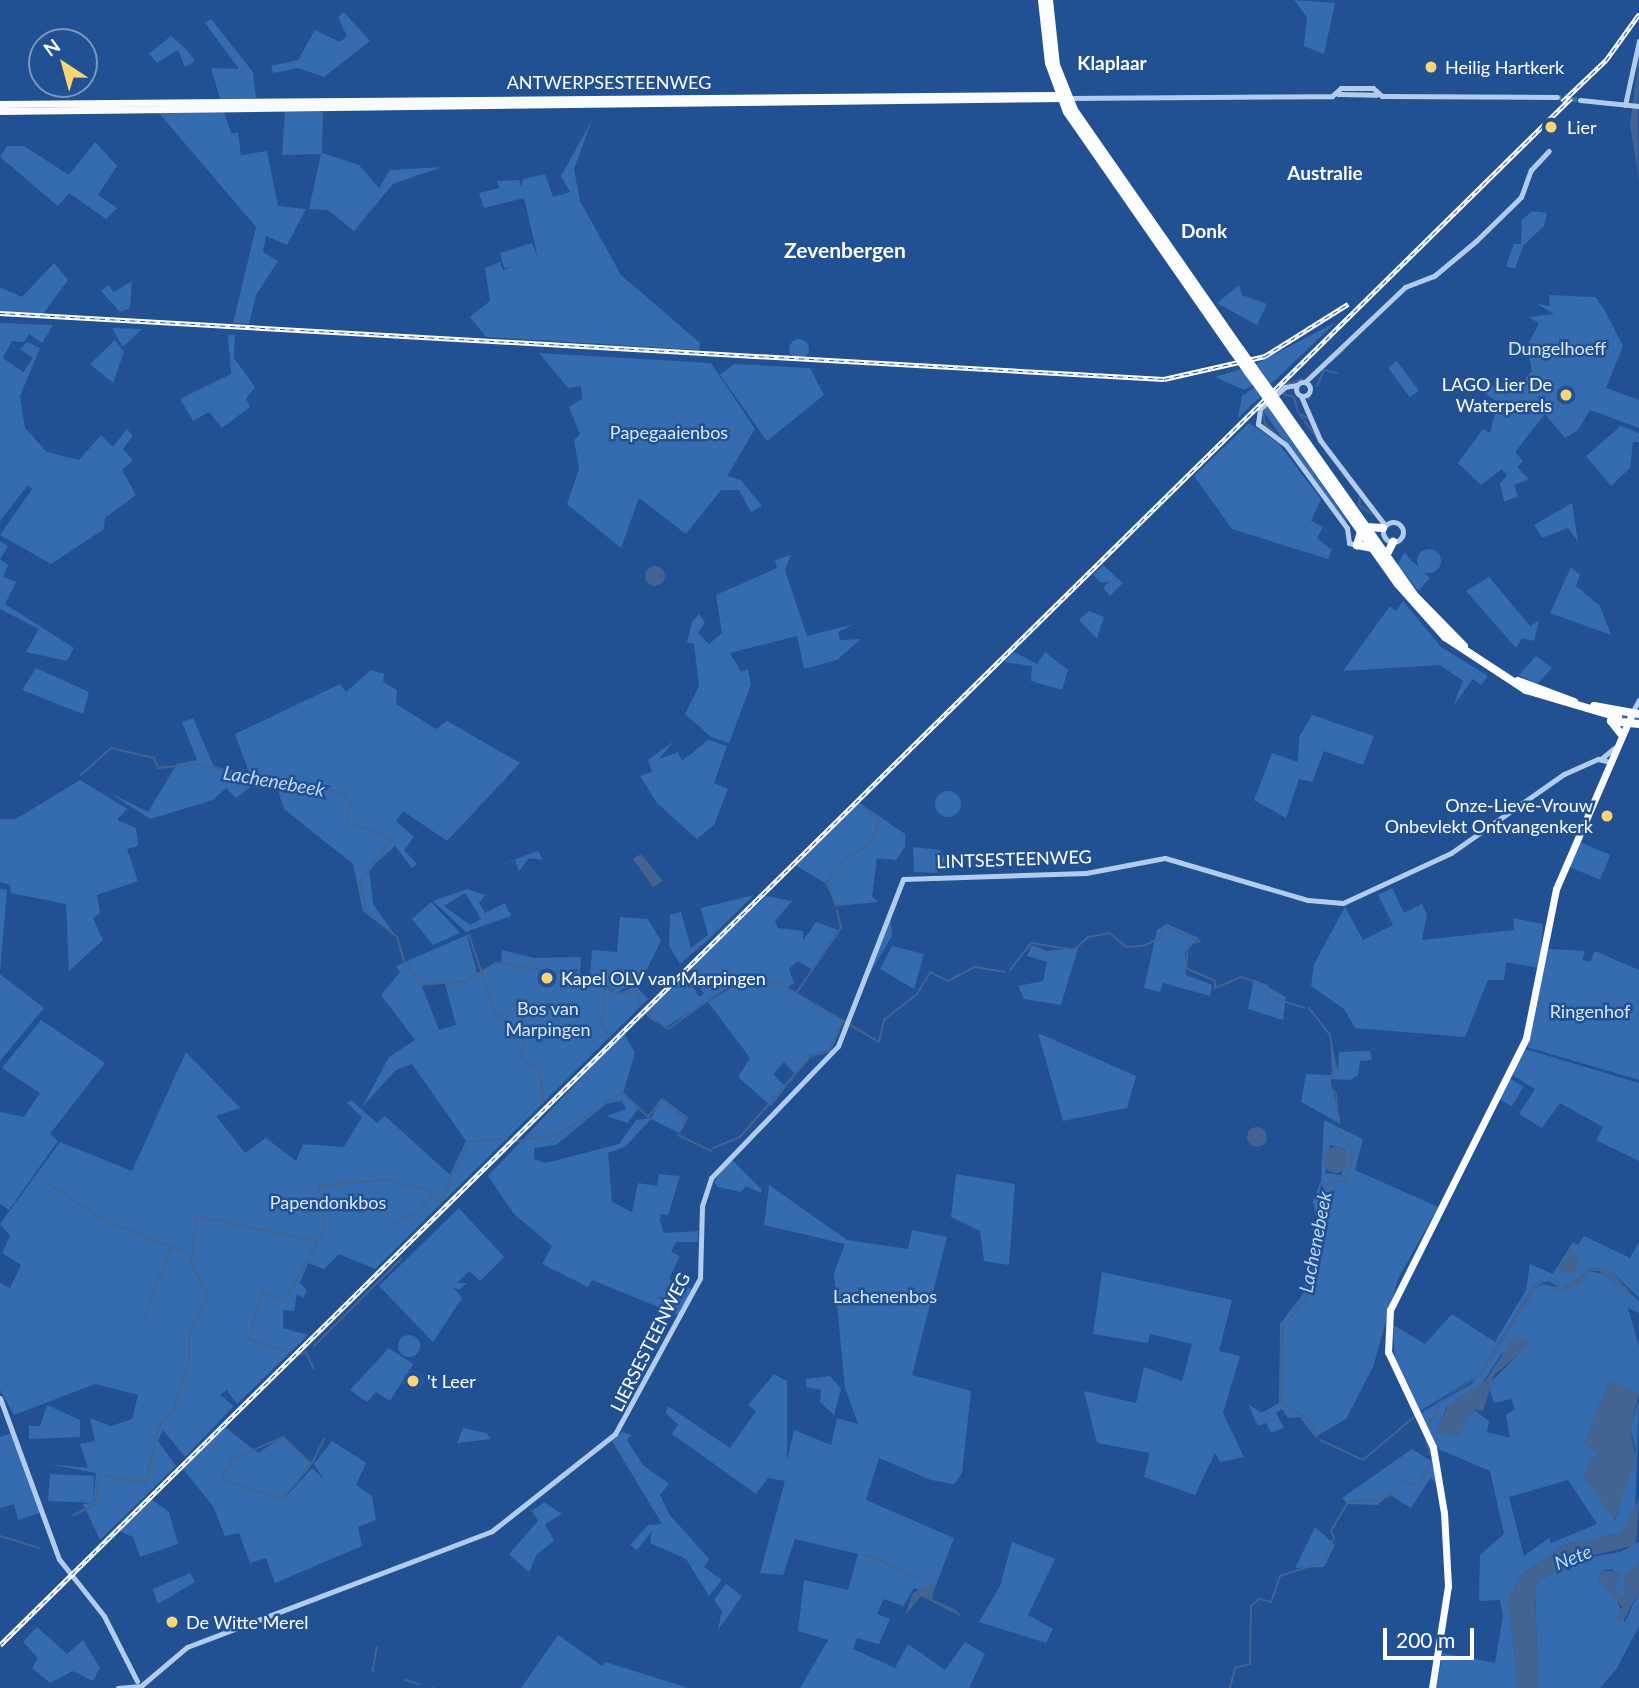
<!DOCTYPE html>
<html>
<head>
<meta charset="utf-8">
<style>
	body { margin:0 }
	#map { position:relative; width:1639px; height:1688px; overflow:hidden; background:#215192; font-family:Lato,sans-serif }
	div>[style] { position:absolute }
	[style*='--x'] { left:calc(var(--x)*1px); top:calc(var(--y)*1px); width:calc(var(--w)*1px); rotate:calc(var(--a)*1deg) }
	.green>* { inset:0; background:#356baf; transform-origin:0 0 }
	.round { border-radius:50% }
	.water>* { inset:0; background:#436493 }
	.stream>* { height:2px; margin:-1px; padding:0 1px; transform-origin:1px; border-radius:1px; background:#436493 }
	.tertiary-tunnel>* { height:5px; margin-top:-2.5px; transform-origin:0; background:repeating-linear-gradient(90deg,#426ba2 0 5px,transparent 0 7.5px) }
	.trunk-tunnel>* { height:8px; margin-top:-4px; transform-origin:0; background:repeating-linear-gradient(90deg,#426ba2 0 8px,transparent 0 12px) }
	.tertiary>* { height:5px; margin:-2.5px; padding:0 2.5px; transform-origin:2.5px; border-radius:2.5px; background:#b3cced }
	.tertiary>.ring { margin:-2.5px; padding:0; box-sizing:content-box; background:none; border:5px solid #b3cced; border-radius:50% }
	.primary>* { height:7px; margin:-3.5px; padding:0 3.5px; transform-origin:3.5px; border-radius:3.5px; background:#f9fbff }
	.trunk>* { height:8px; margin:-4px; padding:0 4px; transform-origin:4px; border-radius:4px; background:#fcfdff }
	.rail>* { height:4.5px; margin-top:-2.25px; transform-origin:0; background:repeating-linear-gradient(90deg,#215192 0 5px,#fff 0 10px); box-sizing:border-box; border-block:2px solid #fff }
	.trunk-bridge>* { height:8px; margin:-4px; padding:0 4px; transform-origin:4px; border-radius:4px; background:#fcfdff }
	.dots>* { width:19px; height:19px; translate:-50% -50%; box-sizing:border-box; border:4px solid #215192; border-radius:50% }
	span { translate:-50% -50%; white-space:nowrap; text-align:center; line-height:1.15; -webkit-text-stroke:5px #215192; paint-order:stroke }
	.poi-label { font-size:18px; color:#fff }
	.left { translate:0 -50%; text-align:left }
	.right { translate:-100% -50%; text-align:right }
	.street-label { font-size:18px; color:#fff }
	.park-label { font-size:18px; color:#d9e7f9 }
	.neighbourhood-label { font-size:19px; color:#fff; font-weight:700 }
	.water-label { font-size:19px; color:#bfd7f4; font-style:italic }
	.quarter-label { font-size:21px; color:#fff; font-weight:700 }
	.north { position:absolute; left:28px; top:28px; width:70px; height:70px; box-sizing:border-box; background:#215192; border:2px solid #7a97be; border-radius:50%; rotate:324deg; font-size:19px; font-weight:700; line-height:28px; text-align:center; color:#fff }
	.north::after { content:''; display:block; margin:auto; width:24px; height:32px; background:#f9d575; clip-path:polygon(50% 0,100% 100%,50% 72%,0 100%) }
	.scale { position:absolute; left:1383px; top:1628px; width:91px; height:32px; box-sizing:border-box; border:4px solid #fff; border-top:0; padding-left:9px; font-size:21px; line-height:24px; white-space:nowrap; color:#fff; -webkit-text-stroke:5px #215192; paint-order:stroke }
</style>
</head>
<body>
<div id="map">
	<div class="green">
		<i style="clip-path:polygon(1294px 0,1335px 3px,1324px 54px,1304px 46px,1307px 17px)"></i>
		<i style="clip-path:polygon(344px 12px,370px 41px,324px 77px,298px 68px,273px 73px,271px 66px,298px 60px,315px 30px,340px 42px,347px 36px,338px 17px)"></i>
		<i style="clip-path:polygon(211px 19px,253px 72px,256px 98px,220px 99px,211px 68px,239px 69px,205px 23px)"></i>
		<i style="clip-path:polygon(171px 36px,186px 49px,195px 61px,185px 67px,178px 50px,157px 63px,149px 54px)"></i>
		<i style="clip-path:polygon(224px 112px,231px 133px,238px 133px,241px 155px,267px 151px,278px 206px,306px 209px,287px 245px,266px 236px,263px 252px,278px 261px,256px 295px,249px 324px,233px 323px,256px 227px,159px 113px)"></i>
		<i style="clip-path:polygon(285px 112px,323px 112px,322px 153px,359px 165px,379px 188px,390px 170px,442px 167px,393px 184px,354px 231px,328px 210px,309px 209px,321px 154px,282px 155px)"></i>
		<i style="clip-path:polygon(592px 120px,574px 169px,580px 201px,621px 275px,700px 343px,699px 350px,486px 337px,470px 317px,490px 301px,485px 268px,500px 262px,503px 270px,518px 265px,504px 268px,500px 253px,532px 243px,538px 258px,524px 198px,484px 208px,479px 193px,499px 188px,497px 181px,519px 180px,521px 187px,523px 179px,545px 174px,553px 197px,570px 192px,561px 176px)"></i>
		<i style="clip-path:polygon(95px 142px,117px 166px,98px 195px,117px 208px,106px 219px,69px 193px,58px 206px,0 157px,7px 146px,24px 146px,69px 175px)"></i>
		<i style="clip-path:polygon(1532px 211px,1547px 213px,1544px 226px,1523px 246px,1515px 269px,1506px 266px,1514px 244px,1521px 244px,1522px 220px)"></i>
		<i style="clip-path:polygon(54px 263px,68px 280px,43px 314px,0 311px,0 287px,22px 297px)"></i>
		<i style="clip-path:polygon(132px 281px,130px 308px,120px 312px,101px 291px,108px 285px,114px 292px)"></i>
		<i style="clip-path:polygon(1239px 285px,1242px 295px,1267px 304px,1257px 325px,1217px 303px)"></i>
		<i style="clip-path:polygon(1549px 295px,1595px 297px,1604px 309px,1623px 346px,1606px 388px,1639px 400px,1639px 428px,1590px 410px,1578px 430px,1565px 438px,1545px 414px,1515px 452px,1523px 461px,1517px 467px,1529px 479px,1514px 485px,1518px 496px,1504px 502px,1500px 483px,1507px 476px,1502px 469px,1481px 485px,1458px 463px,1483px 429px,1490px 433px,1498px 402px,1480px 390px,1486px 381px,1502px 394px,1506px 377px,1519px 387px,1532px 371px,1527px 346px,1539px 323px,1528px 317px,1554px 314px,1537px 304px,1550px 306px)"></i>
		<i style="clip-path:polygon(1336px 322px,1271px 384px,1256px 364px)"></i>
		<i style="clip-path:polygon(0 323px,53px 325px,42px 343px,29px 334px,24px 342px,12px 341px,3px 358px,23px 372px,33px 358px,20px 349px,27px 342px,40px 348px,20px 396px,25px 428px,47px 452px,79px 460px,101px 435px,113px 447px,127px 429px,133px 436px,123px 449px,133px 460px,122px 470px,136px 495px,105px 518px,104px 529px,51px 564px,0 535px,32px 489px,28px 485px,0 521px)"></i>
		<i style="clip-path:polygon(112px 328px,142px 329px,123px 347px)"></i>
		<i style="clip-path:polygon(228px 335px,235px 335px,234px 358px,255px 387px,246px 399px,250px 407px,222px 428px,209px 412px,193px 421px,180px 399px,231px 374px)"></i>
		<i class="round" style="left:789px;top:339px;width:20px;height:20px"></i>
		<i style="clip-path:polygon(115px 340px,124px 352px,113px 383px,90px 364px)"></i>
		<i style="clip-path:polygon(539px 353px,711px 363px,755px 429px,727px 476px,741px 480px,762px 506px,751px 512px,739px 490px,721px 490px,686px 534px,639px 498px,621px 548px,567px 504px,579px 469px,574px 440px,580px 434px,569px 407px,582px 399px,581px 386px,568px 388px)"></i>
		<i style="left:1397px;top:361px;width:37px;height:11px;rotate:54deg"></i>
		<i style="clip-path:polygon(734px 364px,810px 368px,824px 395px,767px 441px,720px 375px)"></i>
		<i style="clip-path:polygon(1241px 369px,1253px 385px,1244px 390px,1215px 377px)"></i>
		<i style="clip-path:polygon(1255px 387px,1261px 396px,1238px 418px,1242px 396px)"></i>
		<i style="left:1267px;top:406px;width:140px;height:6px;rotate:55deg"></i>
		<i style="clip-path:polygon(1249px 423px,1278px 443px,1321px 499px,1311px 521px,1323px 527px,1317px 538px,1332px 550px,1328px 559px,1232px 529px,1194px 476px)"></i>
		<i style="clip-path:polygon(1621px 426px,1639px 433px,1639px 442px,1633px 442px,1630px 468px,1611px 486px,1586px 456px)"></i>
		<i style="clip-path:polygon(1572px 503px,1578px 542px,1568px 528px,1542px 538px,1534px 525px)"></i>
		<i style="clip-path:polygon(0 541px,8px 546px,0 559px,8px 565px,3px 577px,16px 582px,5px 604px,74px 648px,67px 661px,26px 652px,39px 629px,0 609px)"></i>
		<i class="round" style="left:1417px;top:549px;width:24px;height:24px"></i>
		<i style="clip-path:polygon(1404px 553px,1430px 578px,1418px 591px,1398px 565px)"></i>
		<i style="clip-path:polygon(791px 555px,785px 570px,807px 636px,854px 624px,838px 632px,840px 640px,861px 639px,837px 660px,804px 669px,797px 636px,730px 653px,741px 672px,748px 669px,751px 685px,729px 743px,711px 737px,685px 714px,699px 686px,694px 644px,687px 642px,692px 622px,699px 614px,705px 622px,698px 633px,709px 644px,722px 633px,716px 595px,777px 568px,775px 560px)"></i>
		<i style="clip-path:polygon(1103px 565px,1123px 583px,1110px 596px,1103px 588px,1110px 581px,1101px 583px,1093px 575px)"></i>
		<i style="clip-path:polygon(1571px 567px,1580px 575px,1576px 586px,1600px 606px,1611px 635px,1550px 613px)"></i>
		<i style="clip-path:polygon(1489px 577px,1530px 626px,1539px 621px,1534px 641px,1522px 638px,1516px 648px,1466px 591px)"></i>
		<i style="clip-path:polygon(1403px 601px,1441px 647px,1488px 676px,1481px 685px,1473px 679px,1453px 706px,1463px 681px,1440px 665px,1343px 671px,1390px 606px,1396px 611px)"></i>
		<i style="clip-path:polygon(1089px 611px,1104px 617px,1097px 639px,1079px 620px)"></i>
		<i style="clip-path:polygon(1014px 652px,1037px 664px,1045px 652px,1068px 670px,1062px 690px,1031px 681px,1032px 666px,1004px 662px)"></i>
		<i style="clip-path:polygon(1536px 656px,1552px 668px,1537px 684px,1519px 675px)"></i>
		<i style="clip-path:polygon(36px 668px,89px 692px,83px 714px,22px 690px)"></i>
		<i style="clip-path:polygon(371px 670px,384px 674px,383px 682px,397px 690px,396px 704px,436px 729px,447px 721px,520px 763px,447px 841px,403px 811px,396px 821px,414px 837px,404px 850px,417px 864px,412px 868px,395px 846px,369px 869px,373px 904px,396px 937px,363px 911px,353px 864px,284px 809px,276px 784px,260px 779px,236px 798px,226px 788px,213px 800px,150px 819px,110px 793px,148px 812px,177px 764px,197px 760px,182px 722px,193px 718px,215px 769px,249px 772px,235px 734px,340px 684px,346px 692px)"></i>
		<i style="clip-path:polygon(1312px 715px,1374px 736px,1363px 765px,1324px 751px,1312px 782px,1299px 779px,1286px 818px,1254px 800px,1272px 753px,1298px 762px,1299px 737px)"></i>
		<i style="clip-path:polygon(708px 740px,727px 746px,714px 783px,728px 789px,714px 825px,697px 839px,657px 803px,640px 776px,652px 772px,648px 760px,674px 741px,659px 759px,678px 752px,682px 761px)"></i>
		<i style="clip-path:polygon(80px 780px,127px 809px,117px 820px,136px 828px,138px 846px,127px 849px,138px 881px,97px 895px,100px 913px,93px 918px,103px 940px,69px 971px,66px 904px,11px 893px,10px 885px,0 882px,0 819px,16px 819px)"></i>
		<i class="round" style="left:935px;top:791px;width:26px;height:26px"></i>
		<i style="clip-path:polygon(857px 801px,905px 834px,905px 847px,896px 860px,877px 858px,872px 896px,878px 902px,837px 906px,825px 883px,793px 864px)"></i>
		<i style="left:1580px;top:842px;width:33px;height:27px;rotate:23deg"></i>
		<i style="clip-path:polygon(913px 847px,940px 850px,947px 863px,938px 863px,937px 873px,914px 872px)"></i>
		<i style="clip-path:polygon(538px 851px,543px 860px,529px 858px,519px 871px,515px 860px,492px 868px)"></i>
		<i style="clip-path:polygon(1392px 888px,1404px 913px,1422px 904px,1427px 914px,1422px 940px,1514px 930px,1513px 918px,1543px 924px,1539px 968px,1506px 962px,1504px 980px,1488px 980px,1465px 1037px,1355px 1028px,1344px 1009px,1311px 986px,1314px 964px,1345px 907px,1363px 940px,1393px 925px,1378px 895px)"></i>
		<i style="clip-path:polygon(0 889px,7px 890px,0 973px)"></i>
		<i style="clip-path:polygon(evenodd,467px 889px,485px 895px,479px 903px,485px 913px,505px 903px,511px 916px,466px 932px,433px 901px,467px 889px,465px 893px,481px 919px,470px 925px,444px 906px,465px 893px)"></i>
		<i style="clip-path:polygon(754px 895px,710px 938px,680px 964px,669px 946px,670px 915px,681px 912px,691px 948px,708px 935px,701px 908px)"></i>
		<i style="clip-path:polygon(766px 896px,792px 901px,775px 921px,778px 928px,803px 931px,803px 941px,816px 922px,838px 930px,813px 970px,798px 961px,789px 969px,794px 983px,787px 988px,739px 981px,666px 1027px,650px 1019px,645px 1012px,685px 973px,699px 997px,704px 994px,690px 968px)"></i>
		<i style="clip-path:polygon(431px 902px,460px 933px,433px 945px,412px 919px)"></i>
		<i style="clip-path:polygon(890px 911px,892px 936px,866px 980px)"></i>
		<i style="clip-path:polygon(620px 917px,648px 919px,661px 941px,642px 979px,618px 992px,590px 977px,592px 950px,617px 952px)"></i>
		<i style="clip-path:polygon(1167px 924px,1199px 938px,1185px 952px,1186px 975px,1212px 985px,1210px 996px,1163px 983px,1160px 992px,1144px 988px,1157px 930px)"></i>
		<i style="clip-path:polygon(evenodd,467px 935px,477px 973px,501px 962px,502px 950px,534px 958px,581px 957px,580px 973px,590px 980px,617px 994px,636px 986px,648px 999px,375px 1269px,339px 1254px,324px 1269px,308px 1263px,300px 1283px,307px 1290px,303px 1298px,297px 1294px,294px 1311px,283px 1310px,283px 1328px,308px 1335px,237px 1404px,227px 1390px,220px 1395px,234px 1406px,185px 1457px,163px 1430px,158px 1441px,176px 1466px,100px 1540px,83px 1504px,93px 1503px,48px 1501px,50px 1474px,94px 1476px,93px 1503px,96px 1473px,49px 1464px,88px 1468px,80px 1444px,95px 1441px,90px 1418px,111px 1426px,132px 1419px,138px 1395px,95px 1384px,14px 1415px,0 1390px,0 1283px,10px 1288px,21px 1265px,2px 1253px,10px 1236px,0 1224px,60px 1142px,132px 1171px,186px 1052px,240px 1108px,216px 1116px,245px 1153px,266px 1138px,296px 1161px,303px 1144px,344px 1147px,362px 1117px,347px 1103px,351px 1100px,377px 1123px,385px 1116px,450px 1175px,466px 1141px,412px 1064px,396px 1070px,362px 1107px,389px 1057px,415px 1040px,381px 995px,400px 972px,396px 966px,467px 935px,421px 984px,445px 984px,456px 1025px,439px 1030px,421px 984px)"></i>
		<i style="clip-path:polygon(1032px 945px,1047px 951px,1078px 948px,1061px 1005px,1024px 999px,1018px 986px,1043px 981px,1047px 962px,1027px 956px)"></i>
		<i style="clip-path:polygon(892px 946px,924px 954px,914px 989px,880px 969px)"></i>
		<i style="clip-path:polygon(1548px 949px,1585px 951px,1582px 960px,1590px 962px,1595px 951px,1639px 970px,1639px 1080px,1527px 1047px)"></i>
		<i style="clip-path:polygon(0 974px,44px 1008px,0 1061px)"></i>
		<i style="clip-path:polygon(1254px 979px,1286px 997px,1283px 1020px,1248px 1009px)"></i>
		<i style="clip-path:polygon(739px 983px,777px 983px,843px 1020px,829px 1050px,811px 1055px,795px 1074px,784px 1062px,773px 1074px,786px 1087px,771px 1106px,738px 1077px,750px 1058px,708px 1002px)"></i>
		<i style="clip-path:polygon(41px 1020px,105px 1063px,50px 1134px,58px 1141px,9px 1210px,0 1204px,0 1112px,24px 1117px,40px 1093px,2px 1068px)"></i>
		<i style="clip-path:polygon(624px 1033px,635px 1053px,623px 1093px,639px 1107px,628px 1123px,606px 1116px,626px 1109px,622px 1101px,606px 1104px,556px 1145px,534px 1148px,534px 1159px,546px 1163px,619px 1144px,636px 1120px,651px 1118px,661px 1099px,686px 1119px,679px 1133px,651px 1119px,626px 1146px,608px 1153px,612px 1202px,632px 1212px,638px 1183px,657px 1186px,659px 1174px,680px 1176px,668px 1215px,661px 1214px,660px 1220px,664px 1233px,698px 1231px,698px 1242px,676px 1242px,671px 1252px,680px 1256px,669px 1279px,692px 1289px,678px 1315px,592px 1280px,588px 1287px,542px 1264px,552px 1246px,514px 1214px,488px 1176px)"></i>
		<i style="clip-path:polygon(1038px 1033px,1136px 1076px,1127px 1108px,1063px 1121px)"></i>
		<i style="clip-path:polygon(1330px 1035px,1338px 1072px,1339px 1052px,1370px 1051px,1372px 1060px,1360px 1061px,1358px 1075px,1350px 1080px,1330px 1079px,1341px 1124px,1301px 1102px,1306px 1074px,1332px 1075px)"></i>
		<i style="clip-path:polygon(1525px 1049px,1639px 1083px,1639px 1161px,1596px 1140px,1603px 1127px,1560px 1103px,1542px 1128px,1519px 1114px,1535px 1089px,1512px 1075px)"></i>
		<i style="left:1509px;top:1078px;width:17px;height:23px;rotate:31deg"></i>
		<i style="clip-path:polygon(evenodd,1324px 1120px,1363px 1139px,1355px 1170px,1438px 1207px,1398px 1279px,1373px 1367px,1346px 1419px,1315px 1437px,1300px 1417px,1288px 1418px,1282px 1409px,1276px 1413px,1284px 1428px,1271px 1433px,1266px 1423px,1258px 1426px,1248px 1404px,1261px 1413px,1279px 1403px,1280px 1324px,1303px 1294px,1310px 1256px,1320px 1258px,1325px 1217px,1315px 1214px,1313px 1201px,1321px 1181px,1324px 1120px,1330px 1145px,1345px 1149px,1342px 1175px,1325px 1173px,1330px 1145px)"></i>
		<i style="clip-path:polygon(731px 1159px,762px 1190px,761px 1193px,746px 1186px,741px 1192px,718px 1187px,714px 1182px)"></i>
		<i style="clip-path:polygon(956px 1174px,1015px 1184px,1009px 1265px,984px 1261px,980px 1231px,951px 1217px)"></i>
		<i style="clip-path:polygon(769px 1185px,847px 1240px,908px 1249px,912px 1230px,947px 1237px,912px 1375px,971px 1391px,962px 1473px,954px 1484px,931px 1480px,879px 1458px,866px 1500px,954px 1538px,932px 1595px,914px 1588px,903px 1606px,884px 1599px,877px 1614px,890px 1619px,879px 1644px,857px 1638px,853px 1649px,895px 1668px,908px 1644px,945px 1670px,965px 1642px,985px 1654px,969px 1688px,800px 1688px,828px 1640px,798px 1631px,804px 1580px,848px 1590px,858px 1554px,795px 1539px,783px 1575px,760px 1573px,785px 1481px,768px 1478px,756px 1494px,672px 1434px,678px 1425px,666px 1413px,668px 1406px,730px 1448px,756px 1411px,748px 1405px,774px 1374px,787px 1381px,787px 1461px,794px 1430px,831px 1445px,837px 1418px,858px 1424px,845px 1388px,834px 1273px,845px 1244px,764px 1225px)"></i>
		<i style="clip-path:polygon(459px 1208px,504px 1257px,480px 1281px,469px 1271px,457px 1283px,467px 1283px,459px 1290px,453px 1287px,462px 1298px,433px 1342px,379px 1286px)"></i>
		<i style="clip-path:polygon(1584px 1236px,1630px 1258px,1639px 1242px,1639px 1298px,1613px 1273px,1592px 1267px,1563px 1289px,1548px 1281px,1534px 1285px,1479px 1375px,1420px 1411px,1395px 1363px,1393px 1325px,1425px 1344px,1452px 1314px,1495px 1342px,1526px 1290px,1530px 1264px,1553px 1274px,1573px 1242px,1578px 1245px)"></i>
		<i style="clip-path:polygon(evenodd,1587px 1271px,1611px 1275px,1639px 1302px,1639px 1313px,1628px 1308px,1639px 1346px,1639px 1394px,1609px 1381px,1584px 1443px,1599px 1456px,1591px 1457px,1584px 1477px,1615px 1521px,1636px 1450px,1630px 1428px,1639px 1399px,1635px 1514px,1621px 1533px,1564px 1545px,1519px 1577px,1509px 1600px,1518px 1688px,1436px 1688px,1443px 1653px,1495px 1663px,1503px 1616px,1500px 1600px,1479px 1601px,1480px 1555px,1504px 1534px,1490px 1471px,1438px 1449px,1421px 1413px,1473px 1383px,1538px 1285px,1573px 1288px,1587px 1271px,1529px 1343px,1488px 1385px,1494px 1403px,1511px 1399px,1515px 1409px,1506px 1415px,1510px 1438px,1487px 1432px,1489px 1421px,1474px 1410px,1457px 1437px,1436px 1432px,1446px 1408px,1482px 1384px,1502px 1353px,1529px 1343px,1587px 1271px,1568px 1480px,1597px 1524px,1551px 1543px,1549px 1538px,1524px 1556px,1509px 1497px,1568px 1480px)"></i>
		<i style="clip-path:polygon(1102px 1272px,1232px 1300px,1219px 1351px,1240px 1356px,1223px 1413px,1244px 1457px,1220px 1462px,1215px 1453px,1195px 1495px,1144px 1477px,1150px 1453px,1097px 1443px,1084px 1391px,1136px 1403px,1144px 1367px,1182px 1381px,1192px 1344px,1150px 1334px,1148px 1343px,1093px 1334px)"></i>
		<i class="round" style="left:398px;top:1335px;width:22px;height:22px"></i>
		<i style="clip-path:polygon(389px 1348px,413px 1364px,390px 1401px,376px 1392px,367px 1402px,350px 1390px)"></i>
		<i class="round" style="left:403px;top:1371px;width:20px;height:20px"></i>
		<i style="clip-path:polygon(830px 1376px,841px 1389px,834px 1415px,820px 1402px,821px 1390px,806px 1387px,806px 1379px)"></i>
		<i style="clip-path:polygon(47px 1405px,80px 1420px,80px 1437px,29px 1439px,29px 1426px,40px 1426px)"></i>
		<i style="clip-path:polygon(225px 1427px,258px 1453px,283px 1437px,311px 1464px,283px 1500px,312px 1468px,324px 1480px,314px 1464px,332px 1441px,366px 1463px,356px 1485px,372px 1496px,376px 1520px,358px 1527px,362px 1546px,275px 1583px,266px 1558px,250px 1563px,239px 1533px,225px 1536px,213px 1506px,183px 1469px)"></i>
		<i style="clip-path:polygon(463px 1428px,486px 1433px,491px 1439px,457px 1443px)"></i>
		<i style="clip-path:polygon(14px 1432px,42px 1512px,18px 1520px,14px 1504px,0 1508px,0 1437px)"></i>
		<i style="clip-path:polygon(622px 1432px,631px 1435px,627px 1440px,643px 1465px,669px 1484px,660px 1495px,669px 1514px,709px 1559px,704px 1567px,722px 1580px,709px 1596px,686px 1559px,650px 1543px,652px 1531px,637px 1550px,630px 1545px,648px 1525px,662px 1524px,612px 1441px)"></i>
		<i style="clip-path:polygon(1412px 1449px,1433px 1462px,1438px 1488px,1431px 1477px,1411px 1508px,1389px 1494px,1378px 1505px,1348px 1504px,1342px 1498px)"></i>
		<i style="clip-path:polygon(151px 1499px,169px 1512px,178px 1544px,140px 1557px,133px 1537px,119px 1531px)"></i>
		<i style="clip-path:polygon(544px 1502px,562px 1514px,545px 1524px,554px 1541px,537px 1554px,529px 1572px,509px 1554px,538px 1521px,532px 1511px)"></i>
		<i style="clip-path:polygon(1315px 1527px,1335px 1545px,1324px 1567px,1295px 1568px)"></i>
		<i style="clip-path:polygon(1012px 1542px,1055px 1559px,1028px 1615px,1053px 1629px,1046px 1643px,979px 1622px,1000px 1586px)"></i>
		<i style="clip-path:polygon(1639px 1542px,1639px 1565px,1625px 1573px,1624px 1599px,1615px 1591px,1613px 1569px,1601px 1571px,1599px 1580px,1612px 1587px,1625px 1622px,1639px 1592px,1639px 1626px,1617px 1668px,1600px 1688px,1538px 1688px,1535px 1585px,1568px 1561px,1620px 1552px)"></i>
		<i style="clip-path:polygon(190px 1573px,195px 1582px,158px 1604px,153px 1589px)"></i>
		<i style="clip-path:polygon(726px 1584px,742px 1596px,718px 1630px,722px 1611px,714px 1600px)"></i>
		<i style="clip-path:polygon(37px 1627px,67px 1654px,83px 1640px,100px 1668px,93px 1681px,73px 1671px,50px 1683px,32px 1668px,38px 1658px,23px 1642px)"></i>
		<i style="clip-path:polygon(558px 1635px,602px 1666px,606px 1662px,688px 1688px,521px 1688px)"></i>
	</div>
	<div class="water">
		<i style="clip-path:polygon(1639px 59px,1638px 121px,1639px 180px,1630px 124px)"></i>
		<i class="round" style="left:645px;top:566px;width:20px;height:20px"></i>
		<i style="clip-path:polygon(641px 854px,663px 881px,653px 887px,633px 859px)"></i>
		<i class="round" style="left:1247px;top:1127px;width:20px;height:20px"></i>
		<i class="round" style="left:1323px;top:1147px;width:26px;height:26px"></i>
		<i style="clip-path:polygon(1571px 1248px,1578px 1255px,1576px 1273px,1556px 1272px)"></i>
		<i style="clip-path:polygon(1592px 1267px,1611px 1271px,1639px 1302px,1599px 1271px,1587px 1271px,1580px 1285px,1563px 1292px,1539px 1284px,1481px 1376px,1421px 1413px,1479px 1375px,1536px 1282px,1563px 1289px)"></i>
		<i style="clip-path:polygon(1515px 1335px,1530px 1344px,1494px 1375px,1483px 1411px,1474px 1410px,1457px 1437px,1435px 1432px,1449px 1404px,1486px 1380px)"></i>
		<i style="clip-path:polygon(1609px 1380px,1639px 1394px,1630px 1428px,1636px 1459px,1614px 1521px,1584px 1477px,1591px 1457px,1599px 1456px,1584px 1443px)"></i>
		<i style="clip-path:polygon(1639px 1499px,1636px 1545px,1568px 1561px,1535px 1585px,1538px 1688px,1518px 1688px,1509px 1600px,1519px 1577px,1564px 1545px,1621px 1533px)"></i>
		<i style="clip-path:polygon(859px 1553px,873px 1556px,935px 1585px,932px 1599px,956px 1610px,962px 1617px,921px 1596px,905px 1615px,913px 1593px,930px 1584px)"></i>
		<i style="clip-path:polygon(1639px 1565px,1639px 1592px,1621px 1624px,1616px 1619px,1622px 1607px,1599px 1580px,1601px 1571px,1622px 1571px,1614px 1585px,1623px 1599px,1625px 1573px)"></i>
	</div>
	<div class="stream">
		<i style="--x:1330;--y:362;--w:18;--a:-41"></i>
		<i style="--x:1287;--y:384;--w:16;--a:-18"></i>
		<i style="--x:1317;--y:386;--w:17;--a:-66"></i>
		<i style="--x:1324;--y:370;--w:13;--a:13"></i>
		<i style="--x:1284;--y:394;--w:10;--a:17"></i>
		<i style="--x:1294;--y:397;--w:16;--a:75"></i>
		<i style="--x:1298;--y:412;--w:98;--a:53.7"></i>
		<i style="--x:1309;--y:399;--w:14;--a:-78"></i>
		<i style="--x:1263;--y:413;--w:11;--a:80"></i>
		<i style="--x:1265;--y:424;--w:27;--a:42"></i>
		<i style="--x:1301;--y:414;--w:7;--a:34"></i>
		<i style="--x:1360;--y:497;--w:8;--a:97"></i>
		<i style="--x:1359;--y:505;--w:16;--a:35"></i>
		<i style="--x:81;--y:775;--w:40;--a:-42"></i>
		<i style="--x:111;--y:748;--w:44;--a:13.1"></i>
		<i style="--x:154;--y:758;--w:11;--a:68"></i>
		<i style="--x:158;--y:768;--w:38;--a:-6"></i>
		<i style="--x:196;--y:764;--w:151;--a:11.1"></i>
		<i style="--x:344;--y:793;--w:10;--a:53"></i>
		<i style="--x:350;--y:801;--w:20;--a:96"></i>
		<i style="--x:348;--y:821;--w:48;--a:22.2"></i>
		<i style="--x:392;--y:839;--w:54;--a:126"></i>
		<i style="--x:360;--y:883;--w:29;--a:78"></i>
		<i style="--x:366;--y:911;--w:40;--a:40"></i>
		<i style="--x:397;--y:937;--w:25;--a:74"></i>
		<i style="--x:836;--y:906;--w:27;--a:-110"></i>
		<i style="--x:827;--y:881;--w:30;--a:-50"></i>
		<i style="--x:846;--y:858;--w:25;--a:-29"></i>
		<i style="--x:868;--y:846;--w:28;--a:-63"></i>
		<i style="--x:881;--y:821;--w:22;--a:-141"></i>
		<i style="--x:469;--y:935;--w:81;--a:71.3"></i>
		<i style="--x:495;--y:1012;--w:40;--a:39"></i>
		<i style="--x:526;--y:1037;--w:23;--a:105"></i>
		<i style="--x:520;--y:1059;--w:22;--a:27"></i>
		<i style="--x:540;--y:1069;--w:34;--a:85"></i>
		<i style="--x:406;--y:964;--w:26;--a:53"></i>
		<i style="--x:422;--y:985;--w:44;--a:-5.2"></i>
		<i style="--x:466;--y:981;--w:35;--a:-31"></i>
		<i style="--x:496;--y:963;--w:83;--a:8.3"></i>
		<i style="--x:578;--y:975;--w:44;--a:24.2"></i>
		<i style="--x:618;--y:993;--w:19;--a:-3"></i>
		<i style="--x:1010;--y:970;--w:34;--a:-52"></i>
		<i style="--x:1031;--y:943;--w:44;--a:9.2"></i>
		<i style="--x:1074;--y:950;--w:19;--a:-43"></i>
		<i style="--x:1088;--y:937;--w:22;--a:-10"></i>
		<i style="--x:1110;--y:933;--w:21;--a:41"></i>
		<i style="--x:1126;--y:947;--w:17;--a:-3"></i>
		<i style="--x:1143;--y:946;--w:20;--a:-24"></i>
		<i style="--x:1161;--y:938;--w:12;--a:-76"></i>
		<i style="--x:1164;--y:926;--w:39;--a:23"></i>
		<i style="--x:1200;--y:941;--w:13;--a:162"></i>
		<i style="--x:1188;--y:945;--w:23;--a:95"></i>
		<i style="--x:1186;--y:968;--w:32;--a:24"></i>
		<i style="--x:1215;--y:981;--w:7;--a:90"></i>
		<i style="--x:1215;--y:988;--w:28;--a:-23"></i>
		<i style="--x:1241;--y:977;--w:28;--a:18"></i>
		<i style="--x:1268;--y:986;--w:10;--a:90"></i>
		<i style="--x:1268;--y:996;--w:38;--a:18"></i>
		<i style="--x:605;--y:989;--w:35;--a:95"></i>
		<i style="--x:602;--y:1024;--w:16;--a:60"></i>
		<i style="--x:797;--y:992;--w:78;--a:-55.5"></i>
		<i style="--x:841;--y:928;--w:18;--a:-103"></i>
		<i style="--x:638;--y:993;--w:13;--a:77"></i>
		<i style="--x:1309;--y:1008;--w:34;--a:52"></i>
		<i style="--x:1330;--y:1035;--w:31;--a:81"></i>
		<i style="--x:1335;--y:1066;--w:21;--a:109"></i>
		<i style="--x:1328;--y:1086;--w:11;--a:45"></i>
		<i style="--x:1336;--y:1094;--w:28;--a:86"></i>
		<i style="--x:644;--y:1012;--w:29;--a:35"></i>
		<i style="--x:668;--y:1029;--w:74;--a:-35.6"></i>
		<i style="--x:728;--y:986;--w:49;--a:-4.7"></i>
		<i style="--x:777;--y:982;--w:118;--a:30.5"></i>
		<i style="--x:879;--y:1042;--w:23;--a:-77"></i>
		<i style="--x:884;--y:1020;--w:42;--a:-38.2"></i>
		<i style="--x:917;--y:994;--w:26;--a:-59"></i>
		<i style="--x:930;--y:972;--w:20;--a:27"></i>
		<i style="--x:948;--y:981;--w:30;--a:-28"></i>
		<i style="--x:974;--y:967;--w:31;--a:9"></i>
		<i style="--x:812;--y:1056;--w:19;--a:-16"></i>
		<i style="--x:830;--y:1051;--w:33;--a:-67"></i>
		<i style="--x:678;--y:1135;--w:37;--a:26"></i>
		<i style="--x:512;--y:1142;--w:49;--a:-9.5"></i>
		<i style="--x:560;--y:1134;--w:75;--a:-34.1"></i>
		<i style="--x:622;--y:1092;--w:36;--a:44"></i>
		<i style="--x:648;--y:1117;--w:23;--a:-52"></i>
		<i style="--x:662;--y:1099;--w:31;--a:37"></i>
		<i style="--x:687;--y:1118;--w:16;--a:117"></i>
		<i style="--x:713;--y:1148;--w:29;--a:-22"></i>
		<i style="--x:740;--y:1137;--w:106;--a:-48.8"></i>
		<i style="--x:41;--y:1179;--w:69;--a:33.7"></i>
		<i style="--x:98;--y:1217;--w:79;--a:22.3"></i>
		<i style="--x:393;--y:1223;--w:29;--a:-25"></i>
		<i style="--x:419;--y:1211;--w:20;--a:-53"></i>
		<i style="--x:143;--y:1320;--w:78;--a:-69"></i>
		<i style="--x:171;--y:1247;--w:19;--a:21"></i>
		<i style="--x:314;--y:1346;--w:123;--a:-45"></i>
		<i style="--x:288;--y:1352;--w:41;--a:-161.6"></i>
		<i style="--x:249;--y:1339;--w:48;--a:-74.2"></i>
		<i style="--x:262;--y:1293;--w:23;--a:20"></i>
		<i style="--x:284;--y:1301;--w:83;--a:-60.3"></i>
		<i style="--x:325;--y:1229;--w:44;--a:-97.8"></i>
		<i style="--x:319;--y:1185;--w:70;--a:-4.1"></i>
		<i style="--x:389;--y:1180;--w:40;--a:16"></i>
		<i style="--x:427;--y:1191;--w:18;--a:43"></i>
		<i style="--x:440;--y:1203;--w:67;--a:-65.3"></i>
		<i style="--x:468;--y:1142;--w:40;--a:-5.7"></i>
		<i style="--x:296;--y:1356;--w:11;--a:-22"></i>
		<i style="--x:306;--y:1352;--w:19;--a:65"></i>
		<i style="--x:1429;--y:1425;--w:26;--a:-65"></i>
		<i style="--x:1317;--y:1437;--w:20;--a:-117"></i>
		<i style="--x:1308;--y:1419;--w:32;--a:-148"></i>
		<i style="--x:1281;--y:1402;--w:75;--a:-88.5"></i>
		<i style="--x:1283;--y:1327;--w:37;--a:-52"></i>
		<i style="--x:1306;--y:1298;--w:114;--a:-81.9"></i>
		<i style="--x:1322;--y:1185;--w:25;--a:-12"></i>
		<i style="--x:1346;--y:1180;--w:15;--a:-70"></i>
		<i style="--x:1351;--y:1166;--w:20;--a:-90"></i>
		<i style="--x:1351;--y:1146;--w:22;--a:-129"></i>
		<i style="--x:1320;--y:1440;--w:47;--a:24.9"></i>
		<i style="--x:1363;--y:1460;--w:67;--a:-40.1"></i>
		<i style="--x:1426;--y:1440;--w:16;--a:72"></i>
		<i style="--x:312;--y:1463;--w:28;--a:-63"></i>
		<i style="--x:309;--y:1467;--w:41;--a:131.1"></i>
		<i style="--x:282;--y:1498;--w:59;--a:-163.4"></i>
		<i style="--x:225;--y:1481;--w:7;--a:-117"></i>
		<i style="--x:222;--y:1475;--w:19;--a:-55"></i>
		<i style="--x:233;--y:1459;--w:55;--a:-23.7"></i>
		<i style="--x:283;--y:1437;--w:39;--a:44"></i>
		<i style="--x:73;--y:1515;--w:24;--a:-24"></i>
		<i style="--x:95;--y:1505;--w:30;--a:-81"></i>
		<i style="--x:100;--y:1475;--w:47;--a:9.9"></i>
		<i style="--x:146;--y:1483;--w:58;--a:-77.2"></i>
		<i style="--x:159;--y:1426;--w:21;--a:-47"></i>
		<i style="--x:173;--y:1411;--w:52;--a:-71.9"></i>
		<i style="--x:189;--y:1362;--w:26;--a:-90"></i>
		<i style="--x:189;--y:1336;--w:44;--a:-64.6"></i>
		<i style="--x:208;--y:1296;--w:38;--a:-117"></i>
		<i style="--x:191;--y:1262;--w:46;--a:-82.6"></i>
		<i style="--x:197;--y:1216;--w:121;--a:12"></i>
		<i style="--x:0;--y:1536;--w:41;--a:17.1"></i>
		<i style="--x:1334;--y:1538;--w:8;--a:-113"></i>
		<i style="--x:1331;--y:1531;--w:34;--a:-60"></i>
		<i style="--x:1348;--y:1502;--w:39;--a:-7"></i>
		<i style="--x:1387;--y:1497;--w:23;--a:-43"></i>
		<i style="--x:1404;--y:1481;--w:16;--a:15"></i>
		<i style="--x:1419;--y:1485;--w:28;--a:-63"></i>
		<i style="--x:375;--y:1657;--w:10;--a:-79"></i>
		<i style="--x:374;--y:1664;--w:5;--a:-79"></i>
		<i style="--x:373;--y:1671;--w:4;--a:-90"></i>
		<i style="--x:405;--y:1680;--w:15;--a:16"></i>
		<i style="--x:432;--y:1688;--w:1;--a:0"></i>
		<i style="--x:1230;--y:1688;--w:21;--a:-76"></i>
		<i style="--x:1235;--y:1668;--w:16;--a:-15"></i>
		<i style="--x:1250;--y:1664;--w:58;--a:-89"></i>
		<i style="--x:1251;--y:1606;--w:11;--a:-41"></i>
		<i style="--x:1259;--y:1599;--w:12;--a:14"></i>
		<i style="--x:1271;--y:1602;--w:28;--a:-71"></i>
		<i style="--x:1280;--y:1576;--w:45;--a:-18"></i>
		<i style="--x:1323;--y:1562;--w:24;--a:-66"></i>
	</div>
	<div class="tertiary-tunnel">
		<i style="--x:1557;--y:97;--w:23;--a:7"></i>
	</div>
	<div class="trunk-tunnel">
		<i style="--x:1618;--y:715;--w:21;--a:8"></i>
	</div>
	<div class="tertiary">
		<i style="--x:1338;--y:94;--w:39;--a:1"></i>
		<i style="--x:1067;--y:98;--w:265;--a:-0.4"></i>
		<i style="--x:1332;--y:96;--w:12;--a:-42"></i>
		<i style="--x:1341;--y:88;--w:32;--a:0"></i>
		<i style="--x:1373;--y:88;--w:12;--a:42"></i>
		<i style="--x:1382;--y:96;--w:175;--a:0.3"></i>
		<i style="--x:1580;--y:100;--w:59;--a:5.8"></i>
		<i style="--x:1625;--y:105;--w:66;--a:-77.7"></i>
		<i class="ring" style="left:1296px;top:382px;width:9px;height:9px"></i>
		<i style="--x:1305;--y:382;--w:138;--a:-43.5"></i>
		<i style="--x:1405;--y:287;--w:31;--a:-21"></i>
		<i style="--x:1434;--y:276;--w:55;--a:-39.8"></i>
		<i style="--x:1476;--y:241;--w:63;--a:-44.4"></i>
		<i style="--x:1521;--y:197;--w:29;--a:-70"></i>
		<i style="--x:1531;--y:170;--w:26;--a:-47"></i>
		<i style="--x:1297;--y:385;--w:12;--a:171"></i>
		<i style="--x:1285;--y:387;--w:33;--a:139"></i>
		<i style="--x:1260;--y:409;--w:15;--a:98"></i>
		<i style="--x:1258;--y:424;--w:35;--a:37"></i>
		<i style="--x:1286;--y:445;--w:103;--a:53.7"></i>
		<i style="--x:1347;--y:528;--w:15;--a:82"></i>
		<i style="--x:1349;--y:543;--w:8;--a:14"></i>
		<i style="--x:1301;--y:396;--w:48;--a:66.6"></i>
		<i style="--x:1320;--y:440;--w:106;--a:52.7"></i>
		<i class="ring" style="left:1383px;top:522px;width:15px;height:15px"></i>
		<i style="--x:1632;--y:713;--w:15;--a:-62"></i>
		<i style="--x:1601;--y:759;--w:17;--a:-40"></i>
		<i style="--x:0;--y:1398;--w:171;--a:69.9"></i>
		<i style="--x:59;--y:1559;--w:73;--a:51.7"></i>
		<i style="--x:104;--y:1616;--w:73;--a:63.1"></i>
		<i style="--x:141;--y:1686;--w:60;--a:-40.3"></i>
		<i style="--x:187;--y:1647;--w:326;--a:-20.8"></i>
		<i style="--x:492;--y:1531;--w:157;--a:-38.3"></i>
		<i style="--x:615;--y:1434;--w:178;--a:-61.4"></i>
		<i style="--x:700;--y:1278;--w:72;--a:-88.4"></i>
		<i style="--x:702;--y:1206;--w:29;--a:-72"></i>
		<i style="--x:711;--y:1178;--w:183;--a:-46.1"></i>
		<i style="--x:838;--y:1046;--w:179;--a:-68.7"></i>
		<i style="--x:903;--y:879;--w:183;--a:-1.9"></i>
		<i style="--x:1086;--y:873;--w:80;--a:-10.8"></i>
		<i style="--x:1165;--y:858;--w:149;--a:16.4"></i>
		<i style="--x:1308;--y:900;--w:35;--a:5"></i>
		<i style="--x:1343;--y:903;--w:119;--a:-24.8"></i>
		<i style="--x:1451;--y:853;--w:138;--a:-35"></i>
		<i style="--x:1564;--y:774;--w:37;--a:-24"></i>
		<i style="--x:1598;--y:759;--w:12;--a:14"></i>
		<i style="--x:118;--y:1688;--w:23;--a:-5"></i>
	</div>
	<div class="primary">
		<i style="--x:0;--y:104;--w:1060;--a:-0.49"></i>
		<i style="--x:0;--y:111;--w:1067;--a:-0.7"></i>
		<i style="--x:1432;--y:1688;--w:103;--a:-81.1"></i>
		<i style="--x:1448;--y:1586;--w:73;--a:-93.1"></i>
		<i style="--x:1444;--y:1513;--w:67;--a:-99.5"></i>
		<i style="--x:1433;--y:1447;--w:105;--a:-115.3"></i>
		<i style="--x:1388;--y:1352;--w:42;--a:-87.3"></i>
		<i style="--x:1390;--y:1310;--w:304;--a:-63.4"></i>
		<i style="--x:1526;--y:1038;--w:152;--a:-78.6"></i>
		<i style="--x:1556;--y:889;--w:192;--a:-66.6"></i>
	</div>
	<div class="trunk">
		<i style="--x:1042;--y:0;--w:63;--a:83.7"></i>
		<i style="--x:1049;--y:63;--w:52;--a:69.8"></i>
		<i style="--x:1067;--y:112;--w:292;--a:55.2"></i>
		<i style="--x:1049;--y:0;--w:65;--a:83.9"></i>
		<i style="--x:1056;--y:65;--w:48;--a:68.2"></i>
		<i style="--x:1074;--y:110;--w:292;--a:55.2"></i>
		<i style="--x:1255;--y:370;--w:17;--a:54"></i>
		<i style="--x:1248;--y:372;--w:20;--a:53"></i>
		<i style="--x:1278;--y:402;--w:237;--a:54.8"></i>
		<i style="--x:1415;--y:596;--w:70;--a:45.6"></i>
		<i style="--x:1273;--y:407;--w:217;--a:54.8"></i>
		<i style="--x:1398;--y:584;--w:71;--a:48.4"></i>
		<i style="--x:1445;--y:637;--w:97;--a:33.2"></i>
		<i style="--x:1526;--y:690;--w:96;--a:16.4"></i>
		<i style="--x:1366;--y:527;--w:17;--a:3"></i>
		<i style="--x:1361;--y:532;--w:14;--a:107"></i>
		<i style="--x:1357;--y:545;--w:15;--a:11"></i>
		<i style="--x:1386;--y:556;--w:16;--a:-63"></i>
		<i style="--x:1518;--y:681;--w:60;--a:20.6"></i>
		<i style="--x:1594;--y:706;--w:46;--a:10.1"></i>
		<i style="--x:1611;--y:721;--w:28;--a:6"></i>
		<i style="--x:1611;--y:721;--w:16;--a:52"></i>
	</div>
	<div class="rail">
		<i style="--x:1562;--y:102;--w:61;--a:-43.7"></i>
		<i style="--x:1606;--y:60;--w:57;--a:-54.3"></i>
		<i style="--x:0;--y:313;--w:1166;--a:3.25"></i>
		<i style="--x:1164;--y:379;--w:104;--a:-12.8"></i>
		<i style="--x:1265;--y:356;--w:98;--a:-32.1"></i>
		<i style="--x:0;--y:1645;--w:2205;--a:-44.56"></i>
	</div>
	<div class="trunk-bridge">
		<i style="--x:1241;--y:350;--w:24;--a:55"></i>
		<i style="--x:1234;--y:352;--w:24;--a:55"></i>
		<i style="--x:1265;--y:384;--w:22;--a:54"></i>
		<i style="--x:1260;--y:388;--w:23;--a:56"></i>
	</div>
	<div class="dots">
		<i style="left:1431px;top:67px;background:#f9d575"></i>
		<i style="left:1551px;top:127px;background:#f9d575"></i>
		<i style="left:1566px;top:395px;background:#f9d575"></i>
		<i style="left:1607px;top:816px;background:#f9d575"></i>
		<i style="left:547px;top:978px;background:#f9d575"></i>
		<i style="left:413px;top:1381px;background:#f9d575"></i>
		<i style="left:172px;top:1622px;background:#f9d575"></i>
	</div>
	<div class="poi-label">
		<span class="left" style="left:1445px;top:67px">Heilig Hartkerk</span>
		<span class="left" style="left:1567px;top:127px">Lier</span>
		<span class="right" style="left:1552px;top:395px">LAGO Lier De<br>Waterperels</span>
		<span class="right" style="left:1593px;top:816px">Onze-Lieve-Vrouw<br>Onbevlekt Ontvangenkerk</span>
		<span class="left" style="left:561px;top:978px">Kapel OLV van Marpingen</span>
		<span class="left" style="left:427px;top:1381px">'t Leer</span>
		<span class="left" style="left:186px;top:1622px">De Witte Merel</span>
	</div>
	<div class="street-label">
		<span style="left:609px;top:82px">ANTWERPSESTEENWEG</span>
		<span style="left:1014px;top:859px;rotate:-2deg">LINTSESTEENWEG</span>
		<span style="left:650px;top:1342px;rotate:-63deg">LIERSESTEENWEG</span>
	</div>
	<div class="park-label">
		<span style="left:1557px;top:348px">Dungelhoeff</span>
		<span style="left:669px;top:432px">Papegaaienbos</span>
		<span style="left:548px;top:1019px">Bos van<br>Marpingen</span>
		<span style="left:1590px;top:1011px">Ringenhof</span>
		<span style="left:328px;top:1202px">Papendonkbos</span>
		<span style="left:885px;top:1296px">Lachenenbos</span>
	</div>
	<div class="neighbourhood-label">
		<span style="left:1112px;top:63px">Klaplaar</span>
		<span style="left:1325px;top:173px">Australie</span>
		<span style="left:1204px;top:231px">Donk</span>
	</div>
	<div class="water-label">
		<span style="left:274px;top:781px;rotate:10deg">Lachenebeek</span>
		<span style="left:1315px;top:1242px;rotate:-79deg">Lachenebeek</span>
		<span style="left:1573px;top:1557px;rotate:-21deg">Nete</span>
	</div>
	<div class="quarter-label">
		<span style="left:845px;top:250px">Zevenbergen</span>
	</div>
	<div class="north">N</div>
	<div class="scale">200 m</div>
</div>
</body>
</html>
